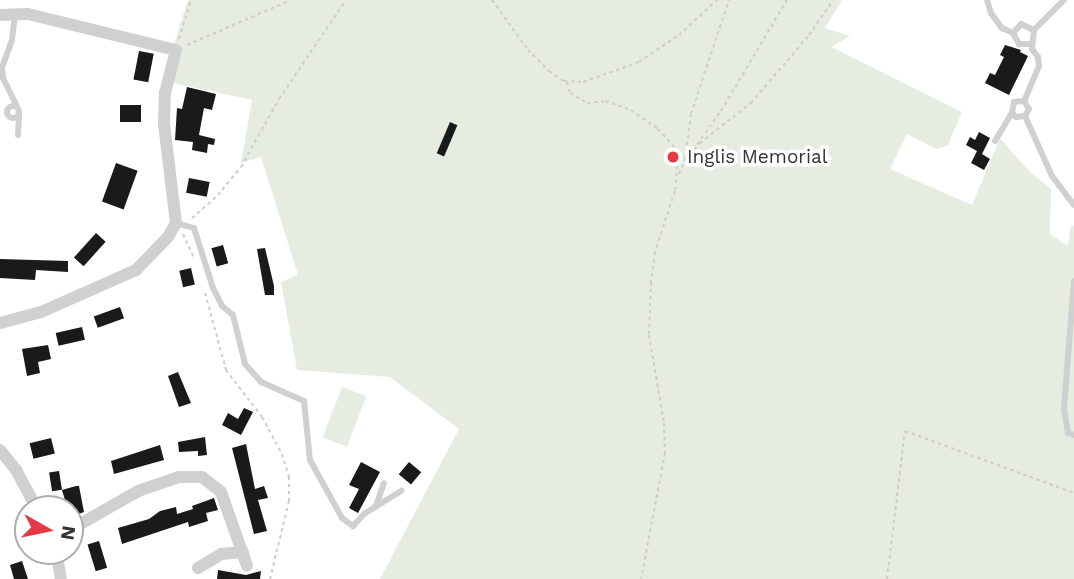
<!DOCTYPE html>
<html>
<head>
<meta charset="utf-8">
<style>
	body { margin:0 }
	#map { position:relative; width:1074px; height:579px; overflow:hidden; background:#fff; font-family:"Work Sans",sans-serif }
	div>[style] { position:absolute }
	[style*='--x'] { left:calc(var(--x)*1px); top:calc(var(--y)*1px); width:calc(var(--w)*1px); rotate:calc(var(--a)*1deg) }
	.green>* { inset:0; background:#e6ecdf; transform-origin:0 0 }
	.building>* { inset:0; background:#1a1a1a; transform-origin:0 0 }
	.path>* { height:2px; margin-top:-1px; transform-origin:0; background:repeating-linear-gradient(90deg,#cdcdcd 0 3.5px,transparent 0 7px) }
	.lane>* { height:6px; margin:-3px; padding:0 3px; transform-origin:3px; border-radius:3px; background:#d0d0d0 }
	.lane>.ring { margin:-3px; padding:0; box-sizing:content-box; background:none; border:6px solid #d0d0d0; border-radius:50% }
	.street>* { height:12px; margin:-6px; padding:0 6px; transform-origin:6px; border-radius:6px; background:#d0d0d0 }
	.dots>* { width:19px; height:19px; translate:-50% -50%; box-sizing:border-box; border:4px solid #fff; border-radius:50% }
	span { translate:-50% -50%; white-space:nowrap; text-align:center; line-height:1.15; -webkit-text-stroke:7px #fff; paint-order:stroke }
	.poi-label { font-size:19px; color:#333 }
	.left { translate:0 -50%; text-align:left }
	.north { position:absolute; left:14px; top:495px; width:70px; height:70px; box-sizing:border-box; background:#fff; border:2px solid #adadad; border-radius:50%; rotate:99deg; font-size:19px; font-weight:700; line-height:28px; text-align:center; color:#333 }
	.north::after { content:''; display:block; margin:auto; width:24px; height:32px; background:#e63946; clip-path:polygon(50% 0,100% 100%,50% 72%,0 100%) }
</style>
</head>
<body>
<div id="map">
	<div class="green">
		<i style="clip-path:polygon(188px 0,842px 0,825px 28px,850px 36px,831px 47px,962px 112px,948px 145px,937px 149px,907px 134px,890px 169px,972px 205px,1000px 138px,1030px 172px,1051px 189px,1050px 234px,1068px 246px,1071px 225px,1074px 226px,1074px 579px,380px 579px,459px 429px,390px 377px,297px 370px,281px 282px,298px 275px,261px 157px,241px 163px,252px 100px,173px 83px,166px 69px)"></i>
		<i style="left:342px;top:387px;width:26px;height:54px;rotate:21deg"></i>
	</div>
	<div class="building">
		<i style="clip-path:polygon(1005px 45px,1021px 50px,1020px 52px,1028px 56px,1009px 95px,985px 83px,990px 73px,995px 75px,1004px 57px,1000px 55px)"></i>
		<i style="left:139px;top:51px;width:15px;height:29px;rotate:11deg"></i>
		<i style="clip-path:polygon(187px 87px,216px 94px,212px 110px,204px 108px,199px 135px,215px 139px,214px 145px,208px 144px,207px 153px,192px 150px,193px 142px,175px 140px,177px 108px,182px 109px)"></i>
		<i style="left:141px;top:105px;width:17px;height:21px;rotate:90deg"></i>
		<i style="left:450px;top:122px;width:8px;height:34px;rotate:23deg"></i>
		<i style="clip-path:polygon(979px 132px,990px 138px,982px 154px,990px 159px,984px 170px,971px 163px,977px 151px,966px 145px,970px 137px,975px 140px)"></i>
		<i style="left:116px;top:163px;width:23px;height:41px;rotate:20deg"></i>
		<i style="left:189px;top:178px;width:21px;height:15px;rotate:11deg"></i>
		<i style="left:96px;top:233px;width:13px;height:33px;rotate:42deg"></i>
		<i style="left:223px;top:245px;width:19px;height:12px;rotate:74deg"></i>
		<i style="clip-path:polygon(265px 248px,274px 286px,274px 295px,265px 295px,257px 249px)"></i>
		<i style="clip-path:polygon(0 259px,68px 261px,68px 272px,36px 270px,35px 280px,0 278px)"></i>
		<i style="left:191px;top:268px;width:17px;height:12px;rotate:77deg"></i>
		<i style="left:120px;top:307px;width:12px;height:28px;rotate:70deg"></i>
		<i style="left:82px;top:327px;width:13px;height:27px;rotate:77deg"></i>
		<i style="clip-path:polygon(48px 345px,51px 359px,38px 362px,40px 373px,27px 376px,22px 349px)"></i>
		<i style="clip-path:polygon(178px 372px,191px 403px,179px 407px,168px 376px)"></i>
		<i style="clip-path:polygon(244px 408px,253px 412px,241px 435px,222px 425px,228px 413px,238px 419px)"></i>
		<i style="clip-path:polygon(205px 437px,207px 455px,198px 456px,198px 451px,179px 452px,178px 442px)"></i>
		<i style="left:51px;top:438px;width:16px;height:22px;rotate:76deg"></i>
		<i style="clip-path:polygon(246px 444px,255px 489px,264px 486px,268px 498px,258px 500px,267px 531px,254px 534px,232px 448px)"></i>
		<i style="clip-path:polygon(160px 445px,164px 460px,114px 474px,111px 461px)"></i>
		<i style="clip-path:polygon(361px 462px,380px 472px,358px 513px,349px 508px,359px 489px,349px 485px)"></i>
		<i style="left:409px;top:462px;width:16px;height:16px;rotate:40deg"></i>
		<i style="left:59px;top:471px;width:19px;height:10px;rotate:81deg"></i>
		<i style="clip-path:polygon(76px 486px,79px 486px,84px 512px,70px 517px,62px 490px)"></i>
		<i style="clip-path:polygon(214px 498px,218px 510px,206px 513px,208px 521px,189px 527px,188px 522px,122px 544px,118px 528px,149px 519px,160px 511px,176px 507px,177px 514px,193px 509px,192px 506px)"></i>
		<i style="left:99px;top:541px;width:28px;height:12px;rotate:73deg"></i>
		<i style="clip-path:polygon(22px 561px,28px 579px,14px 579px,10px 565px)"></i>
		<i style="clip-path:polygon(218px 570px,246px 575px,261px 571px,260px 579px,217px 579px)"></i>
	</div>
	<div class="path">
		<i style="--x:492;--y:0;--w:62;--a:54.2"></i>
		<i style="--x:528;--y:50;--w:30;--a:45"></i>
		<i style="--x:549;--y:71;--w:18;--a:34"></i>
		<i style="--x:564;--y:81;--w:19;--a:3"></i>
		<i style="--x:583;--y:82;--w:59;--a:-19.7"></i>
		<i style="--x:639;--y:62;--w:48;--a:-34"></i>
		<i style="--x:679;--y:35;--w:52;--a:-42.6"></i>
		<i style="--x:179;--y:39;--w:41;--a:-72.9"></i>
		<i style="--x:187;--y:45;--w:113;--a:-23.4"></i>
		<i style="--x:567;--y:82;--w:11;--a:75"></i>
		<i style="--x:570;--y:93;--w:20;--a:30"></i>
		<i style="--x:587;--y:103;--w:18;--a:-6"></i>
		<i style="--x:605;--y:101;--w:28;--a:19"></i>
		<i style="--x:631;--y:110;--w:33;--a:35"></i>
		<i style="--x:658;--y:129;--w:31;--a:48"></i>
		<i style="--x:679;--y:152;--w:39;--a:96"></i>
		<i style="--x:675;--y:191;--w:64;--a:108.2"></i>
		<i style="--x:655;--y:252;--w:30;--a:98"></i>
		<i style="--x:651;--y:282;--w:53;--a:92.2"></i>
		<i style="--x:649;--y:335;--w:89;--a:80.3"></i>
		<i style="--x:664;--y:423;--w:30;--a:88"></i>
		<i style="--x:665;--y:453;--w:128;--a:100.8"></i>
		<i style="--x:693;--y:150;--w:48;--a:-54.3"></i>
		<i style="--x:721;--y:111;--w:129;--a:-59.3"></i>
		<i style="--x:685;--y:159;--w:45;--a:-82.4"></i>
		<i style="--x:691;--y:114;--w:120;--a:-71.6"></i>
		<i style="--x:685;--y:160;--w:23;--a:-49"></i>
		<i style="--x:700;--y:143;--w:65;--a:-38.1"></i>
		<i style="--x:751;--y:103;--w:89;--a:-49.5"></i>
		<i style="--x:809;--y:35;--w:42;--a:-55.6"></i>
		<i style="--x:679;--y:174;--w:15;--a:-67"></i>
		<i style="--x:192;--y:218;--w:35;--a:-41"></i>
		<i style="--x:218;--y:195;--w:36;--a:-51"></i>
		<i style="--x:241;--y:167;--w:78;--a:-60.8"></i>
		<i style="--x:279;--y:99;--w:120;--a:-55.9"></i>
		<i style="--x:183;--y:234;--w:26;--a:65"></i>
		<i style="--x:205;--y:293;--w:80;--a:74.7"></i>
		<i style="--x:226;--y:370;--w:59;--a:52.5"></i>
		<i style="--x:262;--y:417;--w:42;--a:61.6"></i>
		<i style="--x:282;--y:454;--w:24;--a:73"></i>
		<i style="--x:289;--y:477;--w:24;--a:90"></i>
		<i style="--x:289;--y:501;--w:80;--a:103.7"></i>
		<i style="--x:887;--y:579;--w:149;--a:-83.1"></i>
		<i style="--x:905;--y:431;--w:180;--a:20.1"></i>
	</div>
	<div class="lane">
		<i style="--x:987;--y:0;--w:14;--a:73"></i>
		<i style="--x:991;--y:13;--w:19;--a:54"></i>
		<i style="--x:1002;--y:28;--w:12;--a:24"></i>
		<i style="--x:1013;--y:33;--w:13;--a:61"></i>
		<i style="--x:1019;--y:44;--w:13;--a:0"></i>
		<i style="--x:1064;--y:0;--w:42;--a:135"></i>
		<i style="--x:1034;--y:30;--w:19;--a:96"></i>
		<i style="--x:1032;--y:49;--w:10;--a:53"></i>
		<i style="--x:1038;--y:57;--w:9;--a:84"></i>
		<i style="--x:1039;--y:66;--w:38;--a:113"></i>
		<i style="--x:1024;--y:101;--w:9;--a:58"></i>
		<i style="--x:1029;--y:109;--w:8;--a:120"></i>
		<i style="--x:1025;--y:116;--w:66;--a:65.8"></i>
		<i style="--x:1052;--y:176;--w:36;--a:53"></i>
		<i style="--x:15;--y:15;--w:25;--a:97"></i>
		<i style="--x:12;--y:40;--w:29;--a:110"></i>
		<i style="--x:2;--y:67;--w:11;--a:85"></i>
		<i style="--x:3;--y:78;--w:32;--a:64"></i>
		<i style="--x:1013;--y:33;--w:12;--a:-48"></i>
		<i style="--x:1021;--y:24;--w:14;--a:25"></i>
		<i class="ring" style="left:7px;top:106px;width:6px;height:6px"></i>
		<i style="--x:1012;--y:113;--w:11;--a:-80"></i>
		<i style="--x:1014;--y:102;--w:10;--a:-6"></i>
		<i style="--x:18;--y:135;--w:20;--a:-87"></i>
		<i style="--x:995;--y:141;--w:33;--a:-59"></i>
		<i style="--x:1012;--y:113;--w:6;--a:45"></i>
		<i style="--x:1016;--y:117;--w:9;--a:-6"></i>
		<i style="--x:176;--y:223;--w:19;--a:16"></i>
		<i style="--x:194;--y:228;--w:63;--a:72.4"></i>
		<i style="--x:213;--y:288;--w:20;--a:63"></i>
		<i style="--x:222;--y:306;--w:14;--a:39"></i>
		<i style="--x:233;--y:315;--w:50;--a:76.2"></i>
		<i style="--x:245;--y:364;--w:24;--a:48"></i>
		<i style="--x:261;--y:382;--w:47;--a:23.8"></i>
		<i style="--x:304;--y:401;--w:59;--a:84.2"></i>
		<i style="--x:310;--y:460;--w:66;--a:61.1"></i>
		<i style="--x:342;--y:518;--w:14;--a:36"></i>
		<i style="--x:353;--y:526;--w:16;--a:-47"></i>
		<i style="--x:364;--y:514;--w:44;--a:-31.9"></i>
		<i style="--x:1074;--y:281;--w:127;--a:94.5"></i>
		<i style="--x:1064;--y:408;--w:25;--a:81"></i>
		<i style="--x:1068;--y:433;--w:6;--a:18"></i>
		<i style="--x:376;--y:506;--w:24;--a:-71"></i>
	</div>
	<div class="street">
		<i style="--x:0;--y:15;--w:28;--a:-2"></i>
		<i style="--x:28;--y:14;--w:152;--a:13.7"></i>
		<i style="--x:176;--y:50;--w:44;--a:104.3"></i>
		<i style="--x:165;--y:93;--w:31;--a:92"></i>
		<i style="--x:164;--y:124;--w:100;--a:83.1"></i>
		<i style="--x:176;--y:223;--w:16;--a:120"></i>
		<i style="--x:168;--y:237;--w:46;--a:134.1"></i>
		<i style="--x:136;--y:270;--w:104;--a:156.1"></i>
		<i style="--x:41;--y:312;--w:42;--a:165"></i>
		<i style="--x:0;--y:450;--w:26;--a:51"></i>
		<i style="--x:16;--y:470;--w:44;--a:61.7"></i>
		<i style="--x:70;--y:530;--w:78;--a:-29.8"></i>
		<i style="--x:138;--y:491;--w:43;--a:-18.9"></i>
		<i style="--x:179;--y:477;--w:23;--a:0"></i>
		<i style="--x:202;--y:477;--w:24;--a:38"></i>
		<i style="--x:221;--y:492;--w:78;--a:70.6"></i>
		<i style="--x:56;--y:551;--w:28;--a:80"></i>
		<i style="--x:198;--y:568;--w:27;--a:-31"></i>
		<i style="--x:221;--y:554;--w:22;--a:-5"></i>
	</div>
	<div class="dots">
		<i style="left:673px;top:157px;background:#e63946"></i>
	</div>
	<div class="poi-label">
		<span class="left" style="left:687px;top:157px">Inglis Memorial</span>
	</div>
	<div class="north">N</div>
</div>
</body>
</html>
